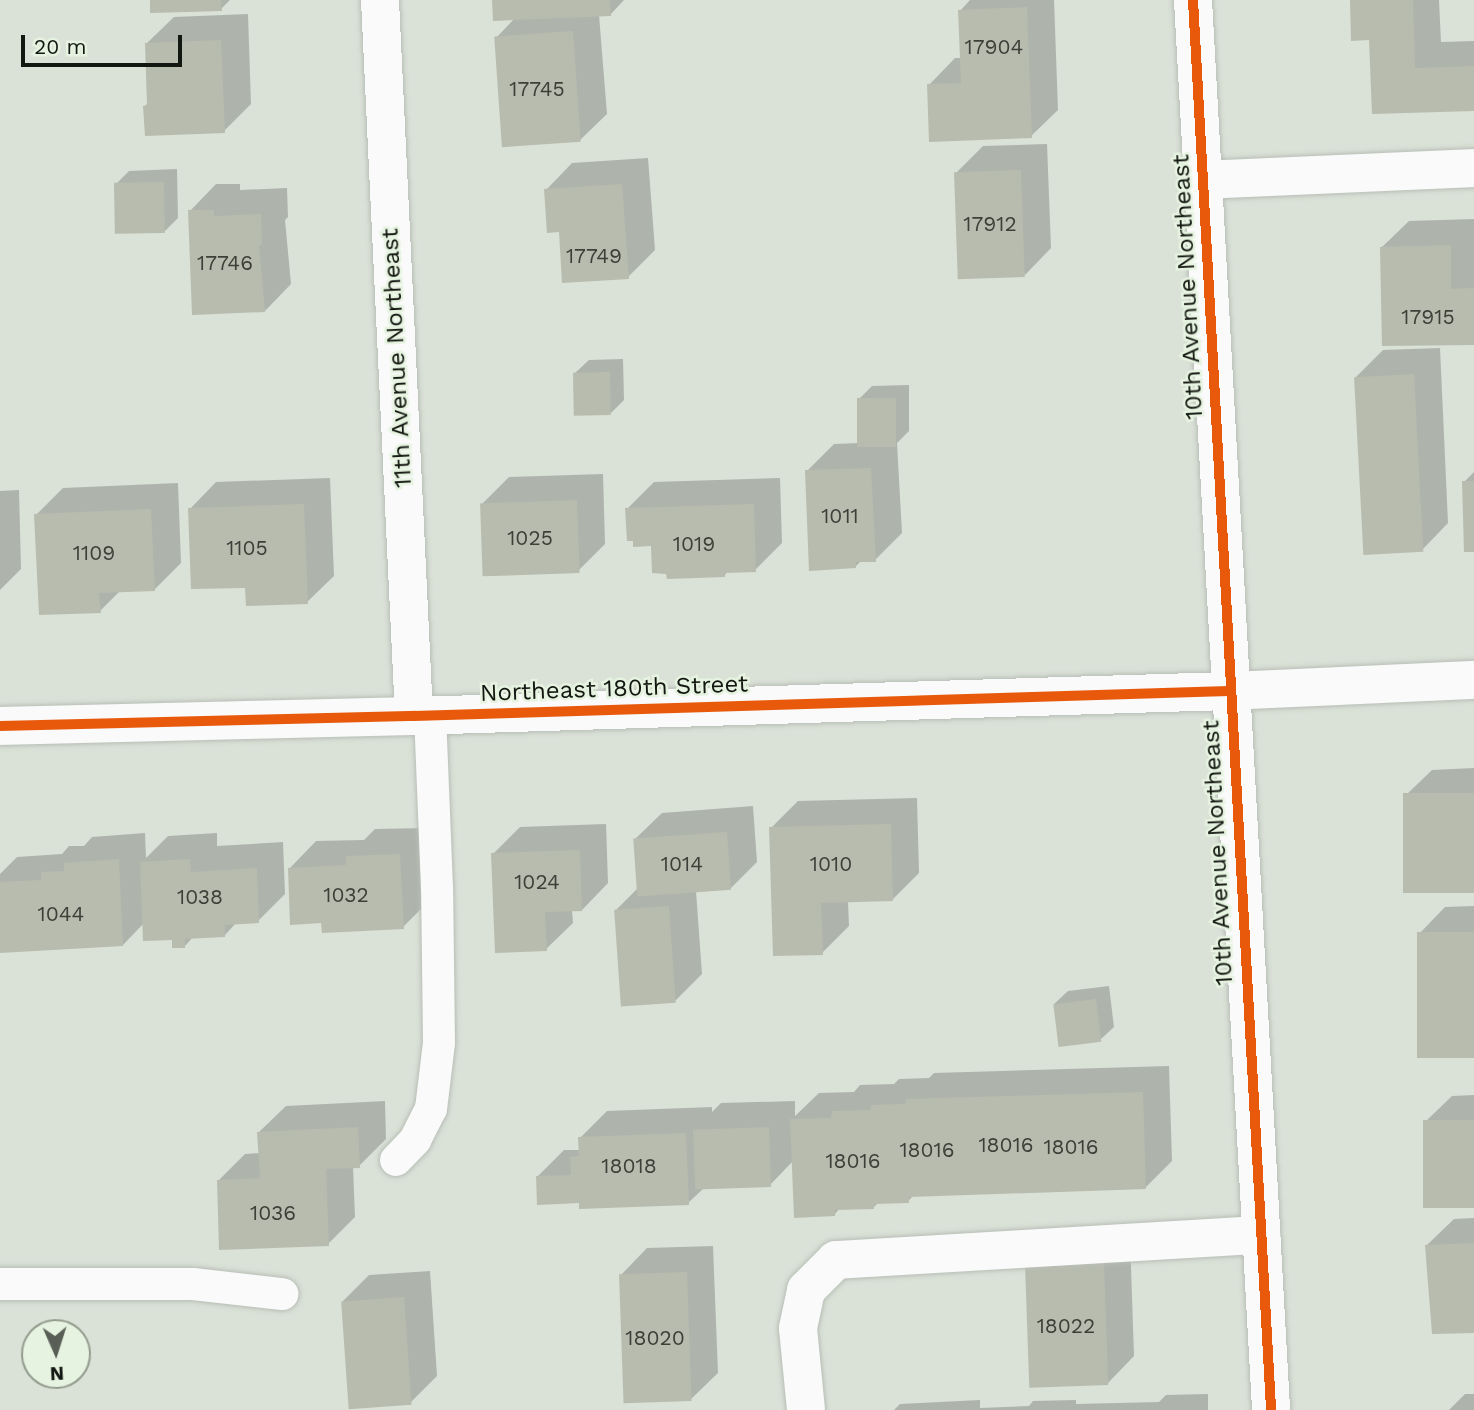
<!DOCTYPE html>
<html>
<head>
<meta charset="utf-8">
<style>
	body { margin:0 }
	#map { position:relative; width:1474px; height:1410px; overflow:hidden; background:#dae1d7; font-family:"Work Sans",sans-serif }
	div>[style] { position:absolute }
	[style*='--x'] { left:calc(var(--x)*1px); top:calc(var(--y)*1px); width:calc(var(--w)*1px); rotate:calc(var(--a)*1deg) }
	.shadow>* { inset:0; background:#0003 }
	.building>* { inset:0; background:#b8bcaf; transform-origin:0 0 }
	.roads { filter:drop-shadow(0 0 2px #b8beb6) drop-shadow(0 0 2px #b8beb6) }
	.service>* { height:32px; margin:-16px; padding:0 16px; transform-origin:16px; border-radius:16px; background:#f9faf9 }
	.minor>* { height:38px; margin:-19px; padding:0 19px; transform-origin:19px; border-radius:19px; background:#f9faf9 }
	.tertiary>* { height:38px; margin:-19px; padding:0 19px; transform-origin:19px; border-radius:19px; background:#f9faf9 }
	.cycleway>* { height:10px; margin:-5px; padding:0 5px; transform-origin:5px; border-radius:5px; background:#e8590c }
	span { translate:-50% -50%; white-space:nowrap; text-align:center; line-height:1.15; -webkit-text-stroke:5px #e6f3e0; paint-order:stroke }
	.number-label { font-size:21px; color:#3c4038 }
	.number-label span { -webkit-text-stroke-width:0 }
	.street-label { font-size:24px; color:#131711 }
	.north { position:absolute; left:21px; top:1319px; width:70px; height:70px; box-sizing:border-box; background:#e6f3e0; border:2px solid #929b8d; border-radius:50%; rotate:177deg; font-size:19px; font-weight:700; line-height:28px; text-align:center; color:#131711 }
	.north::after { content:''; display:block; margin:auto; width:24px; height:32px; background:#595e56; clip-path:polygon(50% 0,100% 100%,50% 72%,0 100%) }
	.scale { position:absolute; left:21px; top:35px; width:161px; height:32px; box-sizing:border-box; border:4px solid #131711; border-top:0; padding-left:9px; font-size:21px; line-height:24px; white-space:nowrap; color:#131711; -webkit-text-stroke:5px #e6f3e0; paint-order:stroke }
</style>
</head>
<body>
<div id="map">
	<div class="shadow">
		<i style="clip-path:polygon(152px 0,230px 0,221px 9px)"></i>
		<i style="clip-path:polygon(494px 0,624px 0,610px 15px,599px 15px,607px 114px,580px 140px,496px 38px,515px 18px)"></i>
		<i style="clip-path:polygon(970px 0,1054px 0,1058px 110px,1031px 136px,929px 85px,955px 58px,962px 58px,960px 11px)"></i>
		<i style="clip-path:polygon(1352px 0,1439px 0,1441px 42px,1474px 41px,1474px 109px,1371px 38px)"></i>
		<i style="clip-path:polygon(248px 14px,251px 104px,224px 131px,145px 106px,149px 102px,147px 43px,174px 17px)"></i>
		<i style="clip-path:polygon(1047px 144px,1051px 248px,1025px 275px,956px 173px,983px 146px)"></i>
		<i style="clip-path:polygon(648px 158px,655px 250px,628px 277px,560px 230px,546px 190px,572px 163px)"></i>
		<i style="clip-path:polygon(177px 169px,178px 218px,165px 231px,116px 184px,129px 171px)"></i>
		<i style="clip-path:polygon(216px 184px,240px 184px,240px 190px,287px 188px,288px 217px,285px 220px,291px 284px,265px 311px,190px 211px)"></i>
		<i style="clip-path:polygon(1474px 219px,1474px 343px,1382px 247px,1409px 221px)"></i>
		<i style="clip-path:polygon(1440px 348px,1448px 523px,1422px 550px,1356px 377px,1383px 350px)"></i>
		<i style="clip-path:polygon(623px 359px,624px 400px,611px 413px,575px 373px,589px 360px)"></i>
		<i style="clip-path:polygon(909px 385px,909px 431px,897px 443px,902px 533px,875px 560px,862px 560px,856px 566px,807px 471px,834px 444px,860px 443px,859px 399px,872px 386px)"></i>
		<i style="clip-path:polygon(1474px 472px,1474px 550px,1464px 482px)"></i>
		<i style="clip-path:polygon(603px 474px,605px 544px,578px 571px,482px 504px,509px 477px)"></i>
		<i style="clip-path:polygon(330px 478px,334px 576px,307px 602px,247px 586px,190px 509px,216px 482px)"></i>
		<i style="clip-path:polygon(780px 478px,782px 543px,755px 570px,728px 571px,725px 575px,653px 544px,627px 509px,654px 482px)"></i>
		<i style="clip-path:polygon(178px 483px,181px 563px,154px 590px,120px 591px,100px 611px,36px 515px,63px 488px)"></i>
		<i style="clip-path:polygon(19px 490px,21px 569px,0 590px,0 491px)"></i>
		<i style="clip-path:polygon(1474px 768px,1474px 892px,1405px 796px,1432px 770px)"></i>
		<i style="clip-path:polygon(917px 798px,919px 873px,892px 900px,848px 901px,849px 926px,822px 953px,771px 828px,798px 801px)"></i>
		<i style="clip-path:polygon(753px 806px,757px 862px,731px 888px,696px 891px,702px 974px,675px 1001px,616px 910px,638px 888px,635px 839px,662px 813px)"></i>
		<i style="clip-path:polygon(606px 824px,608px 883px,582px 910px,572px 910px,573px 923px,546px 949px,493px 854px,520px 827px)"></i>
		<i style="clip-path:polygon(427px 828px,430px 900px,403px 927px,323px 921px,290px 868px,316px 841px,364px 840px,375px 829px)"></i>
		<i style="clip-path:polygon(145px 833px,146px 858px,168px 836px,217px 833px,217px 846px,283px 842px,285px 894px,258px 921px,237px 922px,224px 936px,193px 937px,185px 946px,144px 923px,123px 945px,0 951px,0 874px,17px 857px,62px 854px,69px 846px,84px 846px,92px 837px)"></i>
		<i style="clip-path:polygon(1474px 906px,1474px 1056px,1419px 934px,1445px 907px)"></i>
		<i style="clip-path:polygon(1109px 986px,1114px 1027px,1100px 1040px,1054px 1004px,1068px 991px)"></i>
		<i style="clip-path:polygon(1169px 1066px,1172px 1161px,1145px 1188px,914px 1195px,908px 1201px,878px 1203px,874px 1207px,840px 1208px,834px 1215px,793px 1161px,770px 1185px,704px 1188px,688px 1203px,580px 1201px,537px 1177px,564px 1150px,579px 1150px,580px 1138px,607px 1111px,712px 1107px,712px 1112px,721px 1103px,795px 1101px,795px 1116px,819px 1093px,854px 1092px,860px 1085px,894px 1084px,899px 1079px,929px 1078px,934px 1073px)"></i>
		<i style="clip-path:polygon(1474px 1095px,1474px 1206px,1425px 1122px,1452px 1096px)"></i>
		<i style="clip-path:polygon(385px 1101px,386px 1139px,359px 1166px,353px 1166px,355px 1217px,328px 1244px,219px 1180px,245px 1154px,260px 1153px,259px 1132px,286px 1106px)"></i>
		<i style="clip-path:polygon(1474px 1218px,1474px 1331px,1427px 1245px,1454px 1219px)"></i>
		<i style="clip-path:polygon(1130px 1237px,1134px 1356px,1108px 1383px,1053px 1241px)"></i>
		<i style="clip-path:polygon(713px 1246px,718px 1373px,691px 1399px,621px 1275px,647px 1248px)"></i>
		<i style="clip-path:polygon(430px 1271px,437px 1376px,410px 1403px,343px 1301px,369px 1275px)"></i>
		<i style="clip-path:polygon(1208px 1394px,1208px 1410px,894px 1410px,900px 1404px,980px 1400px,980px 1408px,1029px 1406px,1033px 1401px,1076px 1400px,1076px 1404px,1159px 1402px,1166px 1395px)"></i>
		<i style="clip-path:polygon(1465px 1394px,1474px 1394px,1474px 1410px,1449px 1410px)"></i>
	</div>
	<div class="building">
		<i style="clip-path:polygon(150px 0,221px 0,222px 11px,150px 13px)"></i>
		<i style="clip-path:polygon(492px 0,610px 0,611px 16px,493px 21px)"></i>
		<i style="clip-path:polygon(1350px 0,1413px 0,1415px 68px,1474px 66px,1474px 111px,1372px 114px,1369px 40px,1351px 41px)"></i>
		<i style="clip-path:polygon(1027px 7px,1032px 138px,929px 142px,927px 84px,961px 83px,958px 10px)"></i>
		<i style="left:573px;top:31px;width:111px;height:79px;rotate:86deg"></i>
		<i style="clip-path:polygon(221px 40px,225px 133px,145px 136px,143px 106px,147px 105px,145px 43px)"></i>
		<i style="left:1021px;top:170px;width:107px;height:67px;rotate:88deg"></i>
		<i style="left:164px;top:182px;width:51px;height:50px;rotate:89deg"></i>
		<i style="clip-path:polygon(622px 184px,629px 279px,562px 283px,559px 232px,547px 233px,544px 189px)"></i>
		<i style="clip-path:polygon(188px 210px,214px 210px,214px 216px,261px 214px,262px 245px,259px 245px,265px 312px,192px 315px)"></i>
		<i style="clip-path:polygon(1451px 245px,1451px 289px,1474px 288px,1474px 345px,1382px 346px,1380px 247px)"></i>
		<i style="left:610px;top:372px;width:43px;height:37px;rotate:89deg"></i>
		<i style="left:1414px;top:374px;width:178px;height:60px;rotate:87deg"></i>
		<i style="left:857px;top:398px;width:39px;height:49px"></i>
		<i style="clip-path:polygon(871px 468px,876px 562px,856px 562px,856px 568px,809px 571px,805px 470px)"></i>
		<i style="clip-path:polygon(1462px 481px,1474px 481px,1474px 552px,1464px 552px)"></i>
		<i style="left:577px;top:500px;width:73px;height:97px;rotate:88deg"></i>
		<i style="clip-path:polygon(304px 504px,308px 604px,246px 606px,245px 588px,191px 589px,188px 508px)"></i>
		<i style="clip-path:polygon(754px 504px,756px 572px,725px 573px,725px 577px,667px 579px,666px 574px,652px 573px,651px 546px,633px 547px,633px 541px,627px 541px,625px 508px)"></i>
		<i style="clip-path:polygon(151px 509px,155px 591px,99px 593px,101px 613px,39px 615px,34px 514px)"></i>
		<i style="left:1474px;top:793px;width:100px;height:71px;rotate:90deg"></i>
		<i style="clip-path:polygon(891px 824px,893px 901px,821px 903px,823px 955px,773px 956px,769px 827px)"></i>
		<i style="left:727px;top:832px;width:58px;height:94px;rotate:86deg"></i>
		<i style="clip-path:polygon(580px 850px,582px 911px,545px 912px,547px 951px,495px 953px,491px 853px)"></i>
		<i style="clip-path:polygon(400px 854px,404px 929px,322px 933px,321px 923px,290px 925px,288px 868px,346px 865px,346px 856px)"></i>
		<i style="clip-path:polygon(119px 859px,123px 946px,0 953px,0 882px,41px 880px,41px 872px,64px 871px,64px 863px)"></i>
		<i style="clip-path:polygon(190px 859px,191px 872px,257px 868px,259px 923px,225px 925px,225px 937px,185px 939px,185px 948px,172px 948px,172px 940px,143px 941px,140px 862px)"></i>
		<i style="left:669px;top:906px;width:97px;height:55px;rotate:86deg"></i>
		<i style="left:1474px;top:932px;width:126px;height:57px;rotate:90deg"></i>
		<i style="left:1096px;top:999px;width:43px;height:43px;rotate:83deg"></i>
		<i style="clip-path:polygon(1143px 1092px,1146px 1189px,909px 1197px,909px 1203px,874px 1204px,874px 1209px,835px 1210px,835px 1216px,794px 1218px,790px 1119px,831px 1118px,832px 1111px,871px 1110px,871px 1105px,905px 1104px,906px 1099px)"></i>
		<i style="left:1474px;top:1120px;width:88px;height:51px;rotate:90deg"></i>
		<i style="clip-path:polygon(358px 1127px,360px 1168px,326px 1169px,329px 1246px,219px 1250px,217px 1180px,260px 1178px,257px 1132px)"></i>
		<i style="left:769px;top:1127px;width:60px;height:76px;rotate:88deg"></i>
		<i style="clip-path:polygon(686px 1133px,689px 1205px,579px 1209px,579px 1203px,537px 1205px,536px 1176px,571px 1175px,570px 1157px,579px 1156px,578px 1137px)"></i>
		<i style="clip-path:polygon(1474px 1243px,1474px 1333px,1432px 1334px,1425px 1245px)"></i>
		<i style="left:1104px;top:1263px;width:122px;height:79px;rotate:88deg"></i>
		<i style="left:687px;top:1272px;width:129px;height:68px;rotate:88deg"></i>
		<i style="left:404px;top:1297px;width:108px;height:63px;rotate:86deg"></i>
	</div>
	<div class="roads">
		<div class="service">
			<i style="--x:396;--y:1160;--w:28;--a:-46"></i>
			<i style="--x:415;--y:1140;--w:35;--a:-63"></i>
			<i style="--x:431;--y:1109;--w:66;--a:-83.1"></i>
			<i style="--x:439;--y:1043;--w:155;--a:-90.7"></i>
			<i style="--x:437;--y:888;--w:173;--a:-92.3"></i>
			<i style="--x:0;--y:1284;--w:193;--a:0"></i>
			<i style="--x:193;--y:1284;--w:90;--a:6.4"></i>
		</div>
		<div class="minor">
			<i style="--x:380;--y:0;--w:717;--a:87.28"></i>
			<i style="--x:1203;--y:180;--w:271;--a:-2.5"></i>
			<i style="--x:1229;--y:691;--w:245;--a:-2.6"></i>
			<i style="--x:806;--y:1410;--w:82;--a:-95.6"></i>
			<i style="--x:798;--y:1328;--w:39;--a:-78"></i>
			<i style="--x:806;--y:1290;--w:42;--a:-45"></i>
			<i style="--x:836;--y:1260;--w:426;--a:-3.4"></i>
		</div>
		<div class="tertiary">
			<i style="--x:1193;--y:0;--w:1412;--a:86.83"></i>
			<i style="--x:0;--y:726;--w:414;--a:-1.4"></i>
			<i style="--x:414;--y:716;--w:815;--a:-1.76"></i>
		</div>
	</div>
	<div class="cycleway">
		<i style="--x:1193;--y:0;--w:1412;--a:86.83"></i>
		<i style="--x:0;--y:726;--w:414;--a:-1.4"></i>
		<i style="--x:414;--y:716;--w:815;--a:-1.76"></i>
	</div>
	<div class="number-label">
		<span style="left:994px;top:47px">17904</span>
		<span style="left:537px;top:89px">17745</span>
		<span style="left:990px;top:224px">17912</span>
		<span style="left:594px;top:256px">17749</span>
		<span style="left:225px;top:263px">17746</span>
		<span style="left:1428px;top:317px">17915</span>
		<span style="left:840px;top:516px">1011</span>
		<span style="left:530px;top:538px">1025</span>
		<span style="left:694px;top:544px">1019</span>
		<span style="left:247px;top:548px">1105</span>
		<span style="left:94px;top:553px">1109</span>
		<span style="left:682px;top:864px">1014</span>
		<span style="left:831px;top:864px">1010</span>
		<span style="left:537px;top:882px">1024</span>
		<span style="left:346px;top:895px">1032</span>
		<span style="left:200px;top:897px">1038</span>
		<span style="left:61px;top:914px">1044</span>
		<span style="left:1006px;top:1145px">18016</span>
		<span style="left:1071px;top:1147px">18016</span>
		<span style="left:927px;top:1150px">18016</span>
		<span style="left:853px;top:1161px">18016</span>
		<span style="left:629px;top:1166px">18018</span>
		<span style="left:273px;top:1213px">1036</span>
		<span style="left:1066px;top:1326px">18022</span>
		<span style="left:655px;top:1338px">18020</span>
	</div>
	<div class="street-label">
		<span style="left:1188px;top:287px;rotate:-93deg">10th Avenue Northeast</span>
		<span style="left:397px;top:358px;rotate:-93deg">11th Avenue Northeast</span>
		<span style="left:614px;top:689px;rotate:-2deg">Northeast 180th Street</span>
		<span style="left:1218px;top:853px;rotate:-93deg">10th Avenue Northeast</span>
	</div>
	<div class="north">N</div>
	<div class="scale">20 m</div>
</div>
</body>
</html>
